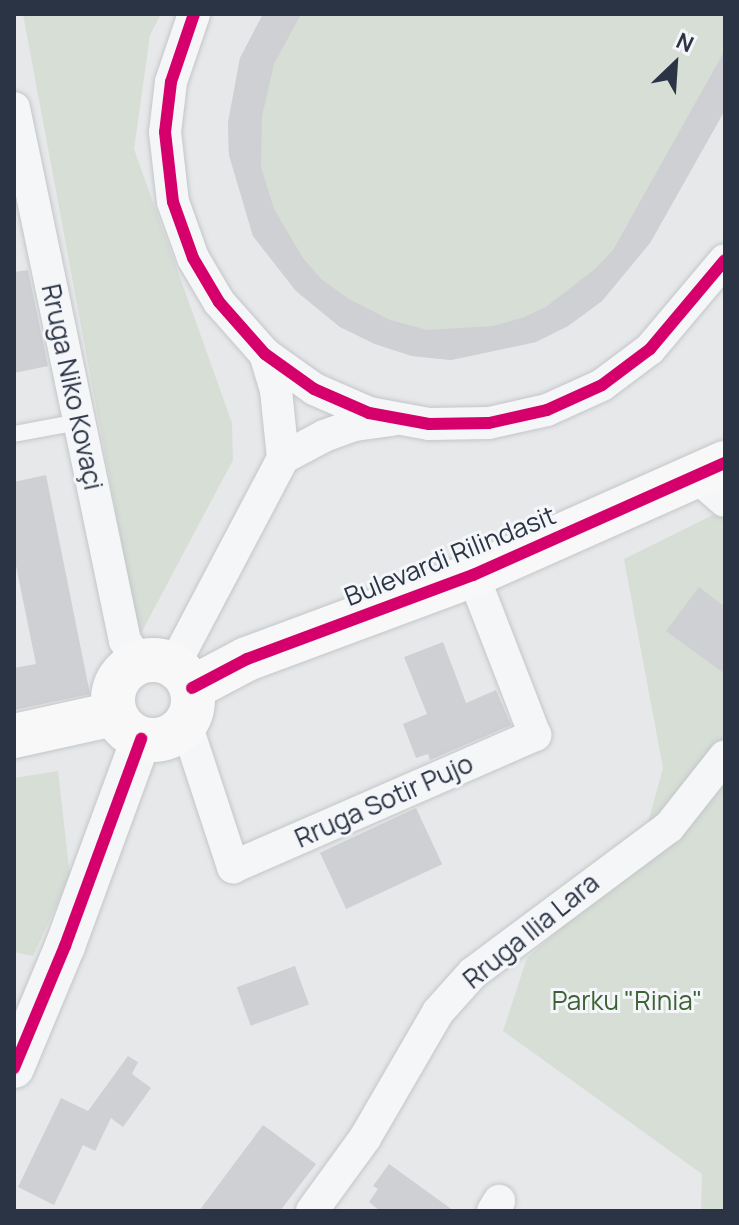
<!DOCTYPE html>
<html>
<head>
<meta charset="utf-8">
<style>
	body { margin:0 }
	#map { position:relative; width:739px; height:1225px; overflow:hidden; background:#e6e8ea; font-family:Manrope,sans-serif }
	div>[style] { position:absolute }
	[style*='--x'] { left:calc(var(--x)*1px); top:calc(var(--y)*1px); width:calc(var(--w)*1px); rotate:calc(var(--a)*1deg) }
	.green>* { inset:0; background:#d6ded6 }
	.building>* { inset:0; background:#ced0d3; transform-origin:0 0 }
	.roads { filter:drop-shadow(0 0 2px #c4c6c8) drop-shadow(0 0 2px #c4c6c8) }
	.service>* { height:16px; margin:-8px; padding:0 8px; transform-origin:8px; border-radius:8px; background:#f5f6f7 }
	.minor>* { height:32px; margin:-16px; padding:0 16px; transform-origin:16px; border-radius:16px; background:#f5f6f7 }
	.tertiary>* { height:40px; margin:-20px; padding:0 20px; transform-origin:20px; border-radius:20px; background:#f5f6f7 }
	.secondary>* { height:44px; margin:-22px; padding:0 22px; transform-origin:22px; border-radius:22px; background:#f8f8f8 }
	.secondary>.ring { margin:-22px; padding:0; box-sizing:content-box; background:none; border:44px solid #f8f8f8; border-radius:50% }
	.cycleway>* { height:12px; margin:-6px; padding:0 6px; transform-origin:6px; border-radius:6px; background:#d6006c }
	span { translate:-50% -50%; white-space:nowrap; text-align:center; line-height:1.15; -webkit-text-stroke:6px #f4f6f9; paint-order:stroke }
	.street-label { font-size:26px; color:#2b3445 }
	.park-label { font-size:26px; color:#3f6138 }
	.frame { position:absolute; inset:0; border:16px solid #2b3445; pointer-events:none }
	.north { position:absolute; left:635px; top:24px; width:80px; height:80px; -webkit-text-stroke:6px #f4f6f9; paint-order:stroke; rotate:25deg; font-size:22px; font-weight:700; line-height:32px; text-align:center; color:#2b3445 }
	.north::after { content:''; display:block; margin:auto; width:28px; height:36px; background:#2b3445; clip-path:polygon(50% 0,100% 100%,50% 72%,0 100%) }
</style>
</head>
<body>
<div id="map">
	<div class="green">
		<i style="clip-path:polygon(23px 14px,161px 14px,150px 35px,134px 149px,232px 423px,233px 460px,139px 637px)"></i>
		<i style="clip-path:polygon(263px 14px,725px 14px,725px 110px,650px 243px,602px 301px,568px 326px,536px 342px,451px 360px,412px 356px,375px 344px,340px 327px,296px 291px,253px 236px,229px 155px,228px 123px,240px 58px)"></i>
		<i style="clip-path:polygon(725px 509px,725px 1211px,701px 1211px,702px 1174px,503px 1031px,527px 958px,638px 859px,663px 768px,624px 559px)"></i>
		<i style="clip-path:polygon(58px 771px,70px 876px,33px 956px,14px 952px,14px 778px)"></i>
	</div>
	<div class="building">
		<i style="clip-path:polygon(263px 14px,301px 14px,274px 64px,262px 116px,261px 167px,274px 209px,303px 258px,321px 279px,349px 299px,390px 320px,427px 330px,493px 326px,522px 318px,546px 307px,596px 268px,613px 250px,725px 50px,725px 110px,650px 243px,602px 301px,568px 326px,536px 342px,451px 360px,412px 356px,375px 344px,340px 327px,296px 291px,253px 236px,229px 155px,228px 123px,240px 58px)"></i>
		<i style="clip-path:polygon(28px 270px,48px 366px,14px 373px,14px 272px)"></i>
		<i style="clip-path:polygon(46px 475px,90px 694px,14px 710px,14px 668px,36px 664px,14px 556px,14px 482px)"></i>
		<i style="clip-path:polygon(699px 587px,725px 607px,725px 674px,666px 631px)"></i>
		<i style="clip-path:polygon(443px 642px,466px 703px,496px 690px,511px 725px,430px 760px,428px 754px,416px 758px,403px 724px,427px 714px,404px 657px)"></i>
		<i style="left:416px;top:808px;width:62px;height:106px;rotate:65deg"></i>
		<i style="left:295px;top:966px;width:41px;height:62px;rotate:70deg"></i>
		<i style="clip-path:polygon(128px 1056px,138px 1062px,132px 1074px,151px 1088px,123px 1127px,111px 1118px,95px 1151px,83px 1145px,54px 1205px,18px 1187px,61px 1098px,88px 1111px)"></i>
		<i style="clip-path:polygon(263px 1125px,316px 1164px,280px 1211px,199px 1211px)"></i>
		<i style="clip-path:polygon(389px 1164px,454px 1211px,380px 1211px,369px 1202px,378px 1189px,373px 1186px)"></i>
	</div>
	<div class="roads">
		<div class="service">
			<i style="--x:14;--y:434;--w:65;--a:-10.6"></i>
		</div>
		<div class="minor">
			<i style="--x:194;--y:14;--w:72;--a:108.7"></i>
			<i style="--x:171;--y:82;--w:50;--a:96.8"></i>
			<i style="--x:165;--y:132;--w:70;--a:83.5"></i>
			<i style="--x:173;--y:202;--w:59;--a:70.3"></i>
			<i style="--x:193;--y:258;--w:51;--a:59.4"></i>
			<i style="--x:219;--y:302;--w:69;--a:48.5"></i>
			<i style="--x:265;--y:354;--w:60;--a:35.5"></i>
			<i style="--x:314;--y:389;--w:60;--a:23.6"></i>
			<i style="--x:369;--y:413;--w:61;--a:10.4"></i>
			<i style="--x:429;--y:424;--w:60;--a:-1"></i>
			<i style="--x:489;--y:423;--w:59;--a:-12.6"></i>
			<i style="--x:547;--y:410;--w:60;--a:-24.4"></i>
			<i style="--x:602;--y:385;--w:60;--a:-36.9"></i>
			<i style="--x:650;--y:349;--w:116;--a:-49.9"></i>
			<i style="--x:14;--y:108;--w:544;--a:78.24"></i>
			<i style="--x:125;--y:641;--w:24;--a:55"></i>
			<i style="--x:283;--y:458;--w:47;--a:-28.2"></i>
			<i style="--x:324;--y:436;--w:33;--a:-20"></i>
			<i style="--x:355;--y:425;--w:37;--a:-8"></i>
			<i style="--x:696;--y:476;--w:38;--a:41"></i>
			<i style="--x:174;--y:665;--w:234;--a:-62.2"></i>
			<i style="--x:283;--y:458;--w:68;--a:-95.9"></i>
			<i style="--x:276;--y:390;--w:38;--a:-107"></i>
			<i style="--x:186;--y:724;--w:151;--a:71.8"></i>
			<i style="--x:233;--y:867;--w:330;--a:-23.6"></i>
			<i style="--x:535;--y:735;--w:172;--a:-111.2"></i>
			<i style="--x:312;--y:1211;--w:90;--a:-54"></i>
			<i style="--x:365;--y:1138;--w:146;--a:-59.9"></i>
			<i style="--x:438;--y:1012;--w:52;--a:-48.1"></i>
			<i style="--x:473;--y:973;--w:244;--a:-36.7"></i>
			<i style="--x:669;--y:827;--w:90;--a:-51.7"></i>
			<i style="--x:493;--y:1211;--w:12;--a:-59"></i>
		</div>
		<div class="tertiary">
			<i style="--x:14;--y:1068;--w:132;--a:-67.3"></i>
			<i style="--x:65;--y:946;--w:221;--a:-69.8"></i>
		</div>
		<div class="secondary">
			<i class="ring" style="left:113px;top:660px;width:36px;height:36px"></i>
			<i style="--x:192;--y:688;--w:62;--a:-27.8"></i>
			<i style="--x:247;--y:659;--w:241;--a:-20.4"></i>
			<i style="--x:473;--y:575;--w:276;--a:-24"></i>
			<i style="--x:14;--y:736;--w:102;--a:-12.4"></i>
		</div>
	</div>
	<div class="cycleway">
		<i style="--x:194;--y:14;--w:72;--a:108.7"></i>
		<i style="--x:171;--y:82;--w:50;--a:96.8"></i>
		<i style="--x:165;--y:132;--w:70;--a:83.5"></i>
		<i style="--x:173;--y:202;--w:59;--a:70.3"></i>
		<i style="--x:193;--y:258;--w:51;--a:59.4"></i>
		<i style="--x:219;--y:302;--w:69;--a:48.5"></i>
		<i style="--x:265;--y:354;--w:60;--a:35.5"></i>
		<i style="--x:314;--y:389;--w:60;--a:23.6"></i>
		<i style="--x:369;--y:413;--w:61;--a:10.4"></i>
		<i style="--x:429;--y:424;--w:60;--a:-1"></i>
		<i style="--x:489;--y:423;--w:59;--a:-12.6"></i>
		<i style="--x:547;--y:410;--w:60;--a:-24.4"></i>
		<i style="--x:602;--y:385;--w:60;--a:-36.9"></i>
		<i style="--x:650;--y:349;--w:116;--a:-49.9"></i>
		<i style="--x:192;--y:688;--w:62;--a:-27.8"></i>
		<i style="--x:247;--y:659;--w:241;--a:-20.4"></i>
		<i style="--x:473;--y:575;--w:276;--a:-24"></i>
		<i style="--x:14;--y:1068;--w:132;--a:-67.3"></i>
		<i style="--x:65;--y:946;--w:221;--a:-69.8"></i>
	</div>
	<div class="street-label">
		<span style="left:72px;top:387px;rotate:78deg">Rruga Niko Kovaçi</span>
		<span style="left:450px;top:556px;rotate:-22deg">Bulevardi Rilindasit</span>
		<span style="left:384px;top:801px;rotate:-24deg">Rruga Sotir Pujo</span>
		<span style="left:531px;top:931px;rotate:-39deg">Rruga Ilia Lara</span>
	</div>
	<div class="park-label">
		<span style="left:627px;top:1001px">Parku "Rinia"</span>
	</div>
	<div class="frame"></div>
	<div class="north">N</div>
</div>
</body>
</html>
